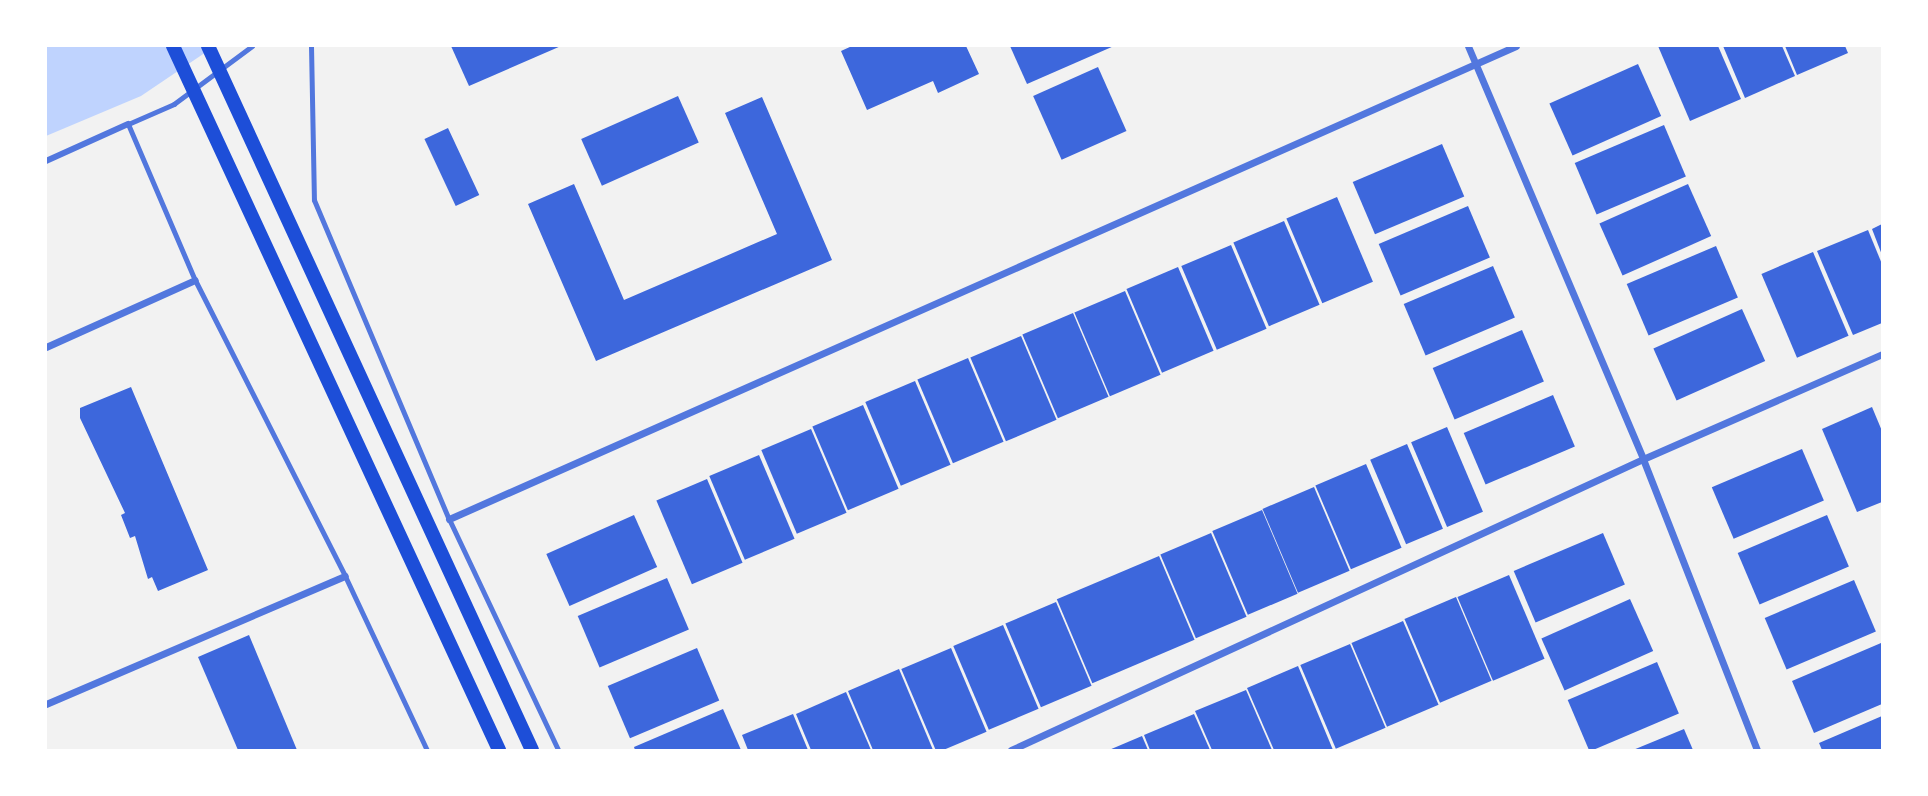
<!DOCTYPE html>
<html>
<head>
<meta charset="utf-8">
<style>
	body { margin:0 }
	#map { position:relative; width:1928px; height:796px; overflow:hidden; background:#f2f2f2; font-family:"DejaVu Sans",sans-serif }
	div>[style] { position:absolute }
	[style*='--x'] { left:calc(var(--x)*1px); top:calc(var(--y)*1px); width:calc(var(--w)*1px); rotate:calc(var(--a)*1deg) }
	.water>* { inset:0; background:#bfd3fe }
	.building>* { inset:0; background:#3d67dc; transform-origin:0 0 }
	.service>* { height:5px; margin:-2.5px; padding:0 2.5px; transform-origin:2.5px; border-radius:2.5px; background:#5277de }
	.pedestrian>* { height:6px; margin:-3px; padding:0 3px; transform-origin:3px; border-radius:3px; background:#5277de }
	.minor>* { height:7px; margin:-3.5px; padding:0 3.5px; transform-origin:3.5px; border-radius:3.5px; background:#5277de }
	.secondary>* { height:14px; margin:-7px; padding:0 7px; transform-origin:7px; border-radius:7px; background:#1d4ed8 }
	span { translate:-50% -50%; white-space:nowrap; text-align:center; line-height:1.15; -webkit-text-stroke:7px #fff; paint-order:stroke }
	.frame { position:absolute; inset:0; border:47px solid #fff; pointer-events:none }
</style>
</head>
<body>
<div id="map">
	<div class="water">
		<i style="clip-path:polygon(46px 46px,215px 46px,141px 96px,46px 136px)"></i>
	</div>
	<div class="building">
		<i style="clip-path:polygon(451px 46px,561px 46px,469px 86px)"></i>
		<i style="clip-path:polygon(852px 46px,966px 46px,979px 74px,938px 93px,933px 81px,867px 110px,841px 51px)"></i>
		<i style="clip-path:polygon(1010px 46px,1114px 46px,1027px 84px)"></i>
		<i style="clip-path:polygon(1658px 46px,1718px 46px,1741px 99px,1690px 121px)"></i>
		<i style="clip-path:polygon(1723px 46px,1782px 46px,1795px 76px,1745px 98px)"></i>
		<i style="clip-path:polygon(1785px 46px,1845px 46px,1848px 53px,1797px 75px)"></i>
		<i style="left:1638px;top:64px;width:57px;height:97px;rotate:66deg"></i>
		<i style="left:1098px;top:67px;width:70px;height:71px;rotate:66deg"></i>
		<i style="left:678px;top:96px;width:51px;height:106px;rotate:66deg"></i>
		<i style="clip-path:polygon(762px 97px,832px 260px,596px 361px,528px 204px,574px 184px,624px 300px,777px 234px,725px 113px)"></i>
		<i style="left:1664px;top:125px;width:56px;height:97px;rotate:67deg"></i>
		<i style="left:448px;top:128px;width:74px;height:26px;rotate:65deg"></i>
		<i style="left:1442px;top:144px;width:57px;height:97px;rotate:67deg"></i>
		<i style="left:1688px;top:184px;width:57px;height:97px;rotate:66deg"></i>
		<i style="left:1337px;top:197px;width:92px;height:55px;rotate:67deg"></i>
		<i style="left:1468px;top:206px;width:56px;height:97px;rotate:67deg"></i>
		<i style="left:1284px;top:221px;width:91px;height:55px;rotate:67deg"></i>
		<i style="clip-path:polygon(1882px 224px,1882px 255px,1872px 229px)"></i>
		<i style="clip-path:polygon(1868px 230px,1882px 264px,1882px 323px,1853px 335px,1817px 251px)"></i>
		<i style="left:1231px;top:245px;width:91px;height:54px;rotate:67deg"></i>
		<i style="left:1716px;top:246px;width:56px;height:97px;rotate:67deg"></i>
		<i style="left:1813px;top:252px;width:91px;height:56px;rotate:67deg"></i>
		<i style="left:1493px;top:266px;width:56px;height:97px;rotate:67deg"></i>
		<i style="left:1178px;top:267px;width:91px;height:56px;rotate:67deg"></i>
		<i style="left:1125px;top:291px;width:91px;height:55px;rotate:67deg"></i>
		<i style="left:1742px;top:309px;width:57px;height:97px;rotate:66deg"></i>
		<i style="left:1073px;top:313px;width:91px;height:55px;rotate:67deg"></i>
		<i style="left:1522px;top:330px;width:56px;height:97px;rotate:67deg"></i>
		<i style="left:1021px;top:336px;width:91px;height:55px;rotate:67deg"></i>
		<i style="left:968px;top:358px;width:91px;height:55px;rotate:67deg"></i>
		<i style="left:915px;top:381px;width:91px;height:54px;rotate:67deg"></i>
		<i style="clip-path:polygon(131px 387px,208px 570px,158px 591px,152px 577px,148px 579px,135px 536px,130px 538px,121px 515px,125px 513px,80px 418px,80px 408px)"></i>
		<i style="left:1553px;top:395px;width:56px;height:97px;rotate:67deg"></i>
		<i style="left:863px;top:405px;width:91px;height:55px;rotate:67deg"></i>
		<i style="clip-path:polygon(1872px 407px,1882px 431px,1882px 502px,1857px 512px,1822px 429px)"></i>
		<i style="left:1447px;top:427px;width:92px;height:39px;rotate:67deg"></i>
		<i style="left:811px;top:429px;width:91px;height:54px;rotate:67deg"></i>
		<i style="left:1407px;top:444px;width:92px;height:40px;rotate:67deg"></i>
		<i style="left:1802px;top:449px;width:56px;height:98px;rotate:67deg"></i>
		<i style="left:759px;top:455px;width:91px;height:54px;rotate:67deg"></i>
		<i style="left:1366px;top:464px;width:91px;height:55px;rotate:67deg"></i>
		<i style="left:707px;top:479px;width:91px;height:55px;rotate:67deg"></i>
		<i style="left:1314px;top:487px;width:91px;height:56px;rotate:67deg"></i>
		<i style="left:1262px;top:510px;width:91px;height:54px;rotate:67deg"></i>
		<i style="left:634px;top:515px;width:57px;height:96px;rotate:66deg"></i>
		<i style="left:1827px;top:515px;width:56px;height:97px;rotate:67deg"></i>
		<i style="left:1211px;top:533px;width:91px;height:55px;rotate:67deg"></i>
		<i style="left:1603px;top:533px;width:56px;height:97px;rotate:67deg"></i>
		<i style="left:1159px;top:556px;width:91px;height:111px;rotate:67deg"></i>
		<i style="left:1509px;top:575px;width:91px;height:56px;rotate:67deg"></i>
		<i style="left:667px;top:578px;width:56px;height:97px;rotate:67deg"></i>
		<i style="left:1854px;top:580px;width:56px;height:97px;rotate:67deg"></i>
		<i style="left:1456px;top:597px;width:91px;height:56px;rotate:67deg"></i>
		<i style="left:1630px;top:599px;width:57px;height:97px;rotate:66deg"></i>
		<i style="left:1056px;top:602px;width:91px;height:55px;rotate:67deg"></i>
		<i style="left:1403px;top:621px;width:91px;height:56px;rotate:67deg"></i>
		<i style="left:1003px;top:625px;width:91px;height:54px;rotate:67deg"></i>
		<i style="clip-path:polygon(249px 635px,297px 750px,238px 750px,198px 657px)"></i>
		<i style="clip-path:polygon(1881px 643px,1882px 704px,1814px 733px,1792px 681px)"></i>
		<i style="left:1350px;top:644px;width:91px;height:54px;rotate:67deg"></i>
		<i style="left:697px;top:648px;width:57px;height:97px;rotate:67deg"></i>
		<i style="left:951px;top:648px;width:91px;height:54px;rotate:67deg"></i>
		<i style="left:1657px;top:662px;width:56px;height:97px;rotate:67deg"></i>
		<i style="clip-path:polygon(1298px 666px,1333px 750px,1274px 750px,1247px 688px)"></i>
		<i style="clip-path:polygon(899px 669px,933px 750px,873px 750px,848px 691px)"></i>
		<i style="clip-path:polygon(1246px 690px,1272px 750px,1212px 750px,1195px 711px)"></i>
		<i style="clip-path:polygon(846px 692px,871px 750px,811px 750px,796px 714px)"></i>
		<i style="clip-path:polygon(723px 709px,741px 750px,635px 750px,634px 747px)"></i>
		<i style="clip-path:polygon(793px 714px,808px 750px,748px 750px,742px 735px)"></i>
		<i style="clip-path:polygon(1194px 714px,1210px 750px,1150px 750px,1144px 735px)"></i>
		<i style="clip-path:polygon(1882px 716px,1882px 750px,1822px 750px,1819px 743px)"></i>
		<i style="clip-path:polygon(1684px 729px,1693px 750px,1633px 750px)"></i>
		<i style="clip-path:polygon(1142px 736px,1148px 750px,1109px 750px)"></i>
	</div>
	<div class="service">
		<i style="--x:252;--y:46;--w:97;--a:143.4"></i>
		<i style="--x:174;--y:104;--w:50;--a:156.5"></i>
		<i style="--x:128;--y:124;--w:170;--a:66.8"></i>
		<i style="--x:195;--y:280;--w:332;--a:63.1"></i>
		<i style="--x:345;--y:576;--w:192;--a:64.8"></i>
		<i style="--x:311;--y:46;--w:154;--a:88.9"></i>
		<i style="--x:314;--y:200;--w:346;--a:67.1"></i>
		<i style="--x:449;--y:519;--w:255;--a:64.7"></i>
	</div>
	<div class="pedestrian">
		<i style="--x:46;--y:161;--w:90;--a:-24.3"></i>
	</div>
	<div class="minor">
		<i style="--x:1468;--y:46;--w:449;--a:67"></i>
		<i style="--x:1643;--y:459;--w:313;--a:68.6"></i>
		<i style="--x:46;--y:347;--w:163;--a:-24.2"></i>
		<i style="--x:449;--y:519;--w:1167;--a:-23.91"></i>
		<i style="--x:46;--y:704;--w:325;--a:-23.2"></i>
		<i style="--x:1011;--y:750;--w:696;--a:-24.72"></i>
		<i style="--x:1643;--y:459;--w:261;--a:-23.7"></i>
	</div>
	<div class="secondary">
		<i style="--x:173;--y:46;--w:776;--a:65.15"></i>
		<i style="--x:208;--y:46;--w:775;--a:65.29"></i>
	</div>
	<div class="frame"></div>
</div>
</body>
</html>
